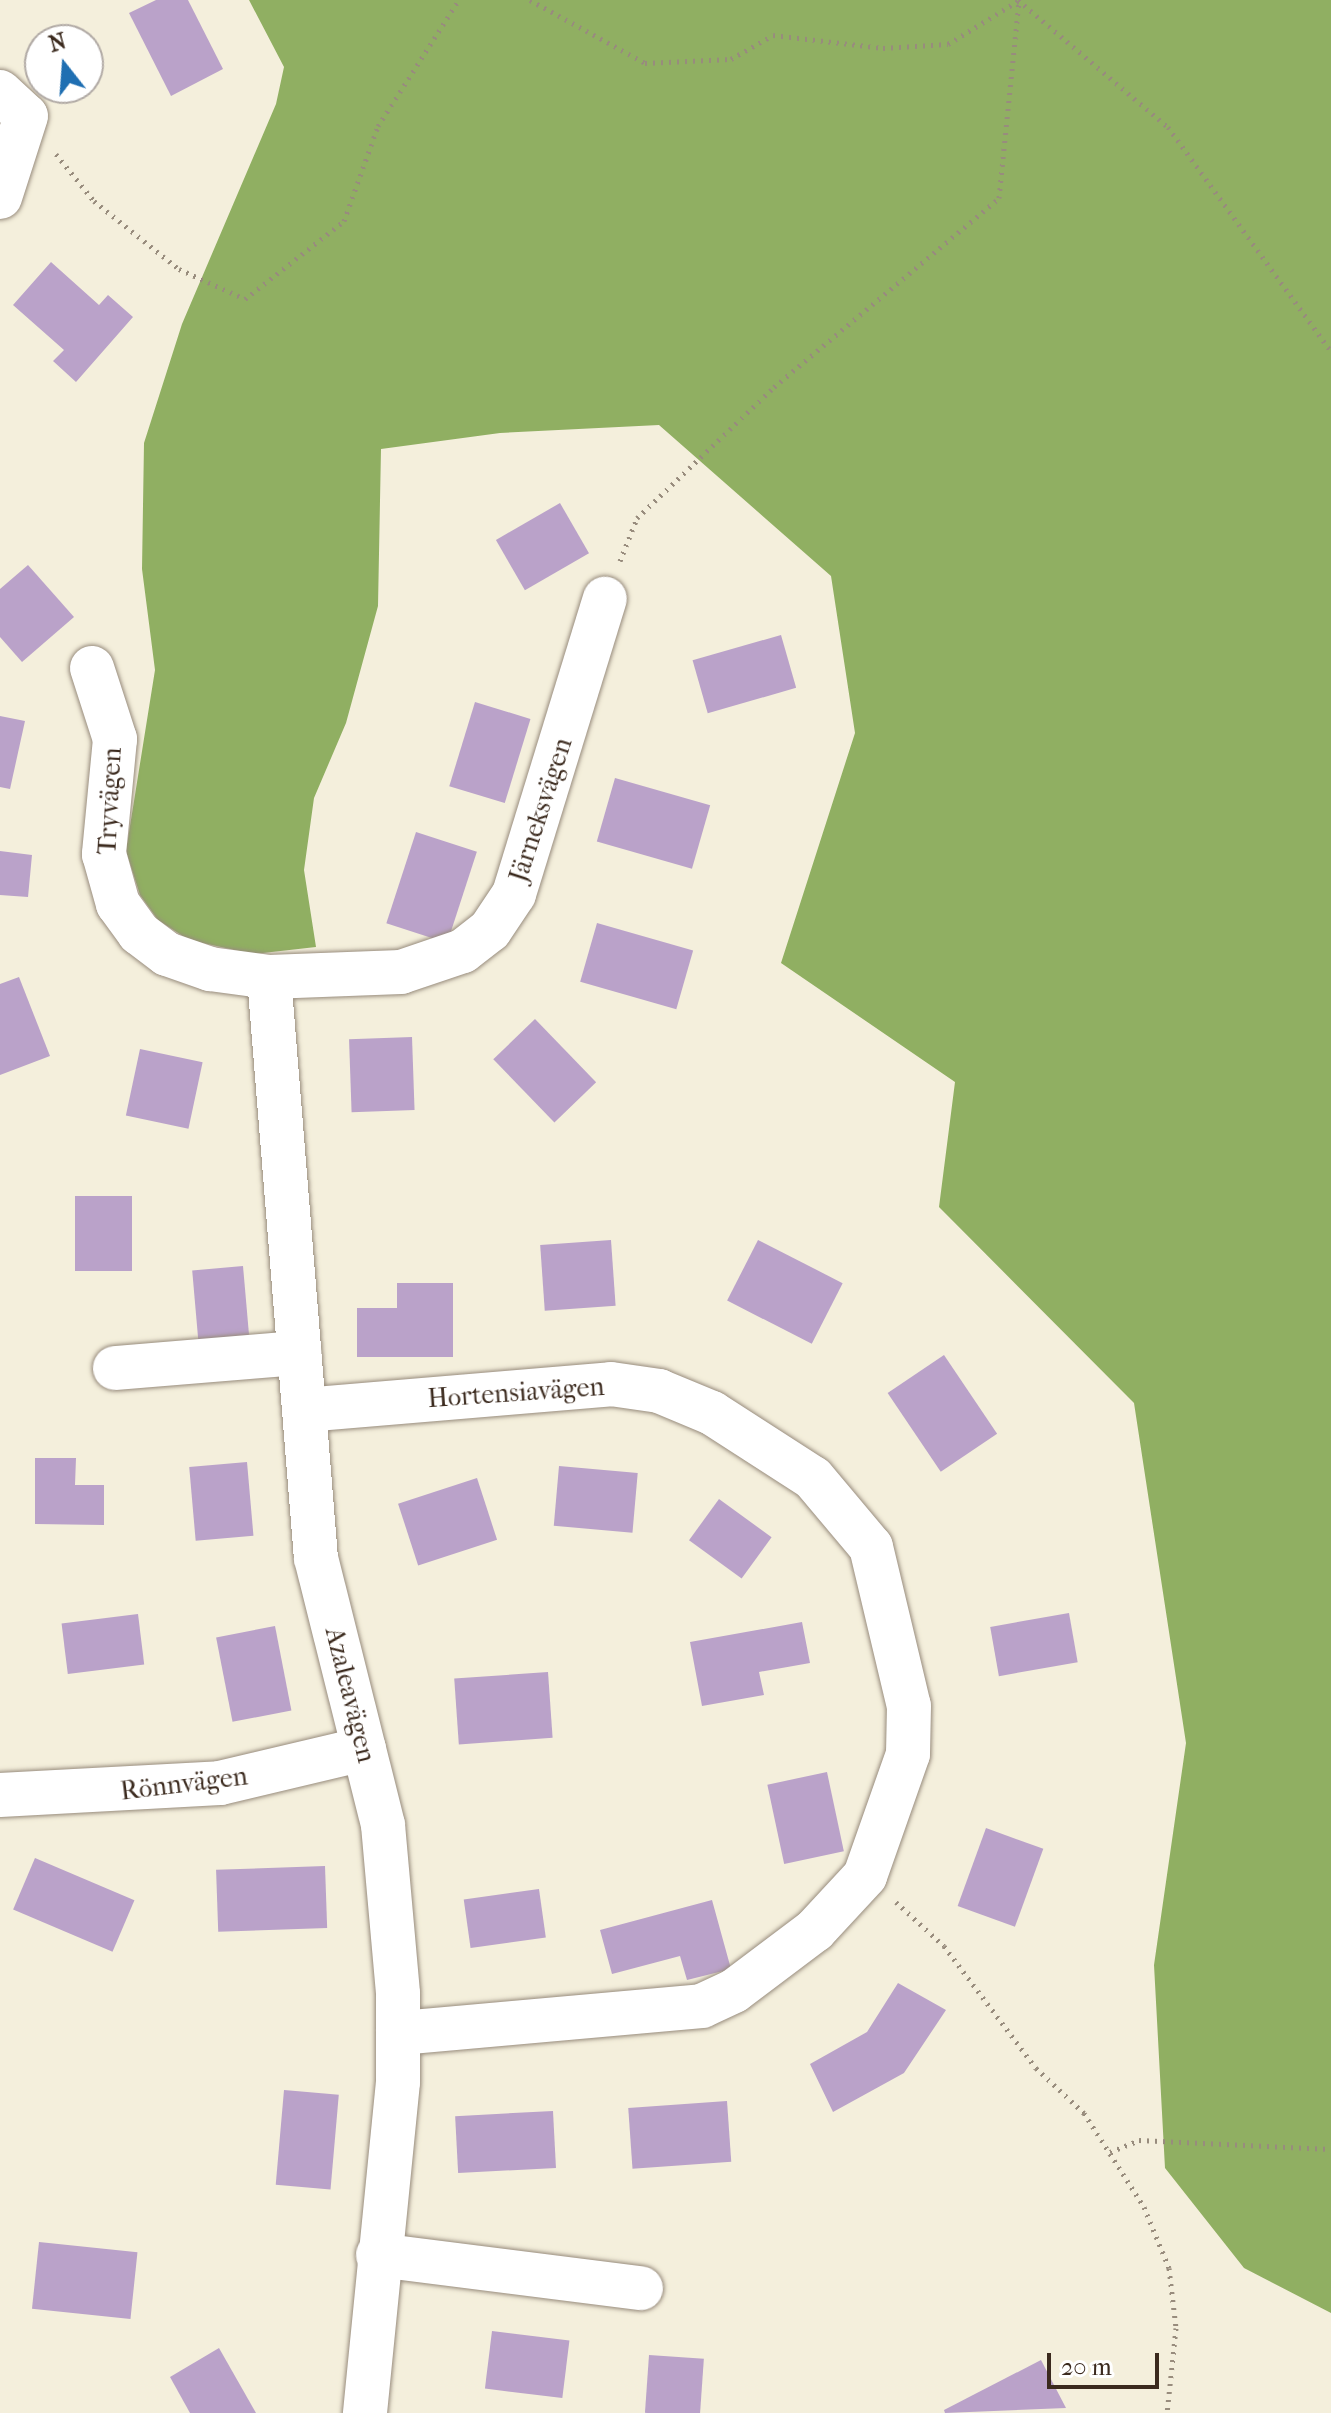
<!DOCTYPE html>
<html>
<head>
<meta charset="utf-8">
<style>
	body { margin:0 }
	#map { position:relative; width:1331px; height:2413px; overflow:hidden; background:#f4efdc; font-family:"IM FELL French Canon",serif }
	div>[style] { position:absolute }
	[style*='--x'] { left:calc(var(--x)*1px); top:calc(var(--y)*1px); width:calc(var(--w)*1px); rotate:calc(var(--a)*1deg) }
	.forest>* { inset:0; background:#90af62 }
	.building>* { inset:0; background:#baa2c9; transform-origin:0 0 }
	.path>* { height:5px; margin-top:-2.5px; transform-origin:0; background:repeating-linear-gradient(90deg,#988c7d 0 2px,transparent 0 8px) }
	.roads { filter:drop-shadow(0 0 2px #988c7d) drop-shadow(0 0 2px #988c7d) }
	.minor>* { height:44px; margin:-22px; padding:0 22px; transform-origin:22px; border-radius:22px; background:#fff }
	span { translate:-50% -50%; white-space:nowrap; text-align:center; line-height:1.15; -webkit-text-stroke:7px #fff; paint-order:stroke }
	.street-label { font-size:26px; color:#3b2a1e }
	.north { position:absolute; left:24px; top:24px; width:80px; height:80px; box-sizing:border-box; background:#fff; border:2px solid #b1aaa5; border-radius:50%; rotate:343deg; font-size:22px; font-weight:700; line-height:32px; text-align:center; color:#3b2a1e }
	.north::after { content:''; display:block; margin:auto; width:28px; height:36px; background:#1f6fb2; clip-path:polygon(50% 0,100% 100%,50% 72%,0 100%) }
	.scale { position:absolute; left:1047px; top:2353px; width:112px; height:36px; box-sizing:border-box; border:4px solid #3b2a1e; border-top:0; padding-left:10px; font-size:24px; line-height:28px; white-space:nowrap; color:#3b2a1e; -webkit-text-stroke:6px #fff; paint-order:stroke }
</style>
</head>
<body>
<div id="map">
	<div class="forest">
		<i style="clip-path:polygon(249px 0,1331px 0,1331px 2313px,1244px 2268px,1165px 2168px,1154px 1965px,1186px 1743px,1134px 1403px,939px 1207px,955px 1082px,781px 963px,855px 733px,831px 576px,659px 425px,500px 433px,381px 449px,378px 606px,346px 723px,314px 798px,304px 870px,316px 947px,253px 954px,189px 940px,158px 920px,140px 895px,126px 851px,155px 670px,142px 569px,144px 443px,182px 324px,276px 104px,284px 67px)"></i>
	</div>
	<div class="building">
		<i style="clip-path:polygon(156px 0,188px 0,223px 69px,171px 96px,129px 13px)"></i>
		<i style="clip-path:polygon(51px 262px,99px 305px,108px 295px,133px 317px,76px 382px,53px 361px,64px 350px,13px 305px)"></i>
		<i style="left:560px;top:503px;width:58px;height:74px;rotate:60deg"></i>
		<i style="clip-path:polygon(28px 565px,74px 617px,22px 662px,0 637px,0 589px)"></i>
		<i style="left:781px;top:635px;width:55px;height:92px;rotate:74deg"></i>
		<i style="left:475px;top:702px;width:58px;height:88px;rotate:17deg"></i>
		<i style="clip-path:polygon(0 716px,25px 721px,10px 789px,0 787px)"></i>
		<i style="left:615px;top:778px;width:99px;height:66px;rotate:16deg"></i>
		<i style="left:416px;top:832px;width:64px;height:96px;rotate:18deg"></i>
		<i style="clip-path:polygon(0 851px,32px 855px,28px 897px,0 895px)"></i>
		<i style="left:597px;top:923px;width:100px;height:61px;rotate:16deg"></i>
		<i style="clip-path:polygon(19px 977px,50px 1056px,0 1075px,0 984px)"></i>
		<i style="left:535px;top:1019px;width:88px;height:58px;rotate:46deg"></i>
		<i style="left:412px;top:1037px;width:73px;height:63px;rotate:88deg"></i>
		<i style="left:140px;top:1049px;width:64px;height:68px;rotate:12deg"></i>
		<i style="left:75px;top:1196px;width:57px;height:75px"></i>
		<i style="left:611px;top:1240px;width:66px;height:71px;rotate:86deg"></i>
		<i style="left:758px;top:1240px;width:95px;height:68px;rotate:27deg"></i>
		<i style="left:243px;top:1266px;width:72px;height:51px;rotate:85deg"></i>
		<i style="clip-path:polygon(397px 1283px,453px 1283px,453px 1357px,357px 1357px,357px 1308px,397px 1308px)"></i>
		<i style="left:944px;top:1355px;width:95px;height:68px;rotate:56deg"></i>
		<i style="clip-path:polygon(35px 1458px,76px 1458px,75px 1485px,104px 1485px,104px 1525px,35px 1524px)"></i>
		<i style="left:247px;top:1462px;width:74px;height:58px;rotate:85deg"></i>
		<i style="left:559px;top:1466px;width:79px;height:60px;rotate:5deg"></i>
		<i style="left:477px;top:1478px;width:65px;height:83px;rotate:72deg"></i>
		<i style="left:719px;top:1499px;width:65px;height:51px;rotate:36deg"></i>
		<i style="left:1069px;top:1613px;width:50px;height:80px;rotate:80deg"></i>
		<i style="left:138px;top:1614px;width:51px;height:77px;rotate:83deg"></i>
		<i style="clip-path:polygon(802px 1622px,810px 1663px,759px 1672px,764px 1695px,702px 1706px,690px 1642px)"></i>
		<i style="left:275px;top:1626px;width:86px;height:60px;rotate:79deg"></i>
		<i style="left:548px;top:1672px;width:66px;height:94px;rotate:86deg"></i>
		<i style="left:827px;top:1772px;width:81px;height:61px;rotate:78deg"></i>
		<i style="left:986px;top:1828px;width:61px;height:83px;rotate:20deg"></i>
		<i style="left:35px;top:1858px;width:108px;height:56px;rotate:23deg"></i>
		<i style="left:325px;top:1866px;width:62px;height:109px;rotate:88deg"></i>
		<i style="left:539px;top:1889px;width:49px;height:76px;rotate:82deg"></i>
		<i style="clip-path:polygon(712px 1900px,731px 1969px,687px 1980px,680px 1956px,612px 1974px,600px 1930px)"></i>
		<i style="clip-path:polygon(898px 1983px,946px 2010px,904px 2073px,833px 2112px,810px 2064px,867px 2032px)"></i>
		<i style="left:284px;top:2090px;width:55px;height:95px;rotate:5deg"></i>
		<i style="left:727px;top:2101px;width:61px;height:99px;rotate:86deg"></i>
		<i style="left:553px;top:2111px;width:57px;height:98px;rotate:87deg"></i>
		<i style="left:39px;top:2242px;width:99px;height:67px;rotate:6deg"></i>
		<i style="left:492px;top:2331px;width:78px;height:58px;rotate:7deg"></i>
		<i style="clip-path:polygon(219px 2348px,256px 2413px,190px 2413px,170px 2377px)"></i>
		<i style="left:649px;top:2355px;width:55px;height:58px;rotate:4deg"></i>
		<i style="clip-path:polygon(1041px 2360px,1066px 2408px,945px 2413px,944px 2410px)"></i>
	</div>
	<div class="path">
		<i style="--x:530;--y:0;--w:131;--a:28.7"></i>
		<i style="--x:645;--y:63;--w:86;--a:-2.7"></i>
		<i style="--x:731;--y:59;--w:48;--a:-29.7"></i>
		<i style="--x:773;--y:35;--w:111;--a:6.7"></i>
		<i style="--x:883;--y:48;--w:65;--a:-3.5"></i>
		<i style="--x:948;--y:44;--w:82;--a:-31.6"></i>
		<i style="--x:1018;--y:0;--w:197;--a:40.3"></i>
		<i style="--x:1168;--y:127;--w:277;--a:54"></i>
		<i style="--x:56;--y:154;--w:60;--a:51"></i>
		<i style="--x:94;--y:201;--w:109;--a:38.7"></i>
		<i style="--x:179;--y:269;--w:72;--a:24.4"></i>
		<i style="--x:245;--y:299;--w:126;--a:-38.2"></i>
		<i style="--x:344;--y:221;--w:101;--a:-70.3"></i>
		<i style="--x:378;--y:126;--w:150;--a:-57.3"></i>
		<i style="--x:620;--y:561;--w:46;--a:-68.4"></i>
		<i style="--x:637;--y:518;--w:190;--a:-43.7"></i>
		<i style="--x:774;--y:387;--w:294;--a:-40"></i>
		<i style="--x:999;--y:198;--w:199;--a:-84.2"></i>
		<i style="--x:896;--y:1902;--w:65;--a:42.5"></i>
		<i style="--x:944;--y:1946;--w:153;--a:53"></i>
		<i style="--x:1036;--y:2068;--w:66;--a:43.2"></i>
		<i style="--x:1084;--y:2113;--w:112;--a:57.4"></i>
		<i style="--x:1144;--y:2207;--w:66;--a:67.7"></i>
		<i style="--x:1169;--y:2268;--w:60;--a:83.3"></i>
		<i style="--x:1176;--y:2328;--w:85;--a:96"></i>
		<i style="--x:1110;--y:2152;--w:31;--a:-22"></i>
		<i style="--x:1139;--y:2140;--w:192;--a:2.7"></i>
	</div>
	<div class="roads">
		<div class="minor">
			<i style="--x:0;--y:92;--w:35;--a:43"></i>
			<i style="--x:26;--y:116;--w:85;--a:107.8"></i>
			<i style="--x:92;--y:668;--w:75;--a:72.1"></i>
			<i style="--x:115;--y:739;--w:116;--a:95.5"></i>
			<i style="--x:104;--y:854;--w:52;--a:74.4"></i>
			<i style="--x:118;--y:904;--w:36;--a:54"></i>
			<i style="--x:139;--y:933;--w:35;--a:37"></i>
			<i style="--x:167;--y:954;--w:46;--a:19.2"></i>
			<i style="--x:210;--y:969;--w:60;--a:7.7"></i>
			<i style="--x:269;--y:977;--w:132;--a:-2.2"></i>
			<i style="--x:401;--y:972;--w:65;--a:-18.7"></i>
			<i style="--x:463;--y:951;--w:34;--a:-38"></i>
			<i style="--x:490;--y:930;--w:43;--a:-56.3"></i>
			<i style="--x:514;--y:894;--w:309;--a:-72.9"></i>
			<i style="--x:269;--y:977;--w:583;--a:85.38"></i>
			<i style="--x:316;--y:1558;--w:275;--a:75.9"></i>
			<i style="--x:383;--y:1825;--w:170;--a:84.9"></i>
			<i style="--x:398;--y:1994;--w:88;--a:90"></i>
			<i style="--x:398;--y:2082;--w:333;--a:95.7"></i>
			<i style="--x:115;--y:1368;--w:185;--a:-4.7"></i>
			<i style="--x:304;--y:1410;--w:308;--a:-4.8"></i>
			<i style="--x:611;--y:1384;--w:49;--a:8.3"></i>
			<i style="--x:659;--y:1391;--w:57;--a:22.5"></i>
			<i style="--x:712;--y:1413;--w:120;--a:32.8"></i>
			<i style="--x:813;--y:1478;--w:90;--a:50"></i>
			<i style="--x:871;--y:1547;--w:163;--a:76.6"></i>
			<i style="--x:909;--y:1706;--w:48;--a:91.2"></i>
			<i style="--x:908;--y:1754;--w:129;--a:109.4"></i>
			<i style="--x:865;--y:1876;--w:74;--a:132.8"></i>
			<i style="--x:815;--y:1930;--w:101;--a:143"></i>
			<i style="--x:734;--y:1991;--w:35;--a:155"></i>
			<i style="--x:702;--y:2006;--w:305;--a:174.9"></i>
			<i style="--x:0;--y:1795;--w:220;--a:-3.1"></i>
			<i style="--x:220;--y:1783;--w:148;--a:-13.3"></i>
			<i style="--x:378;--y:2255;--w:265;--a:7.2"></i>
		</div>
	</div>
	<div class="street-label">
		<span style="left:110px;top:801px;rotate:-87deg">Tryvägen</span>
		<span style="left:541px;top:810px;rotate:-72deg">Järneksvägen</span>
		<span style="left:516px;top:1393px;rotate:-4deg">Hortensiavägen</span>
		<span style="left:350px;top:1695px;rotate:76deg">Azaleavägen</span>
		<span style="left:184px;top:1784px;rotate:-7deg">Rönnvägen</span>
	</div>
	<div class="north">N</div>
	<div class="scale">20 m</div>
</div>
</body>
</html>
